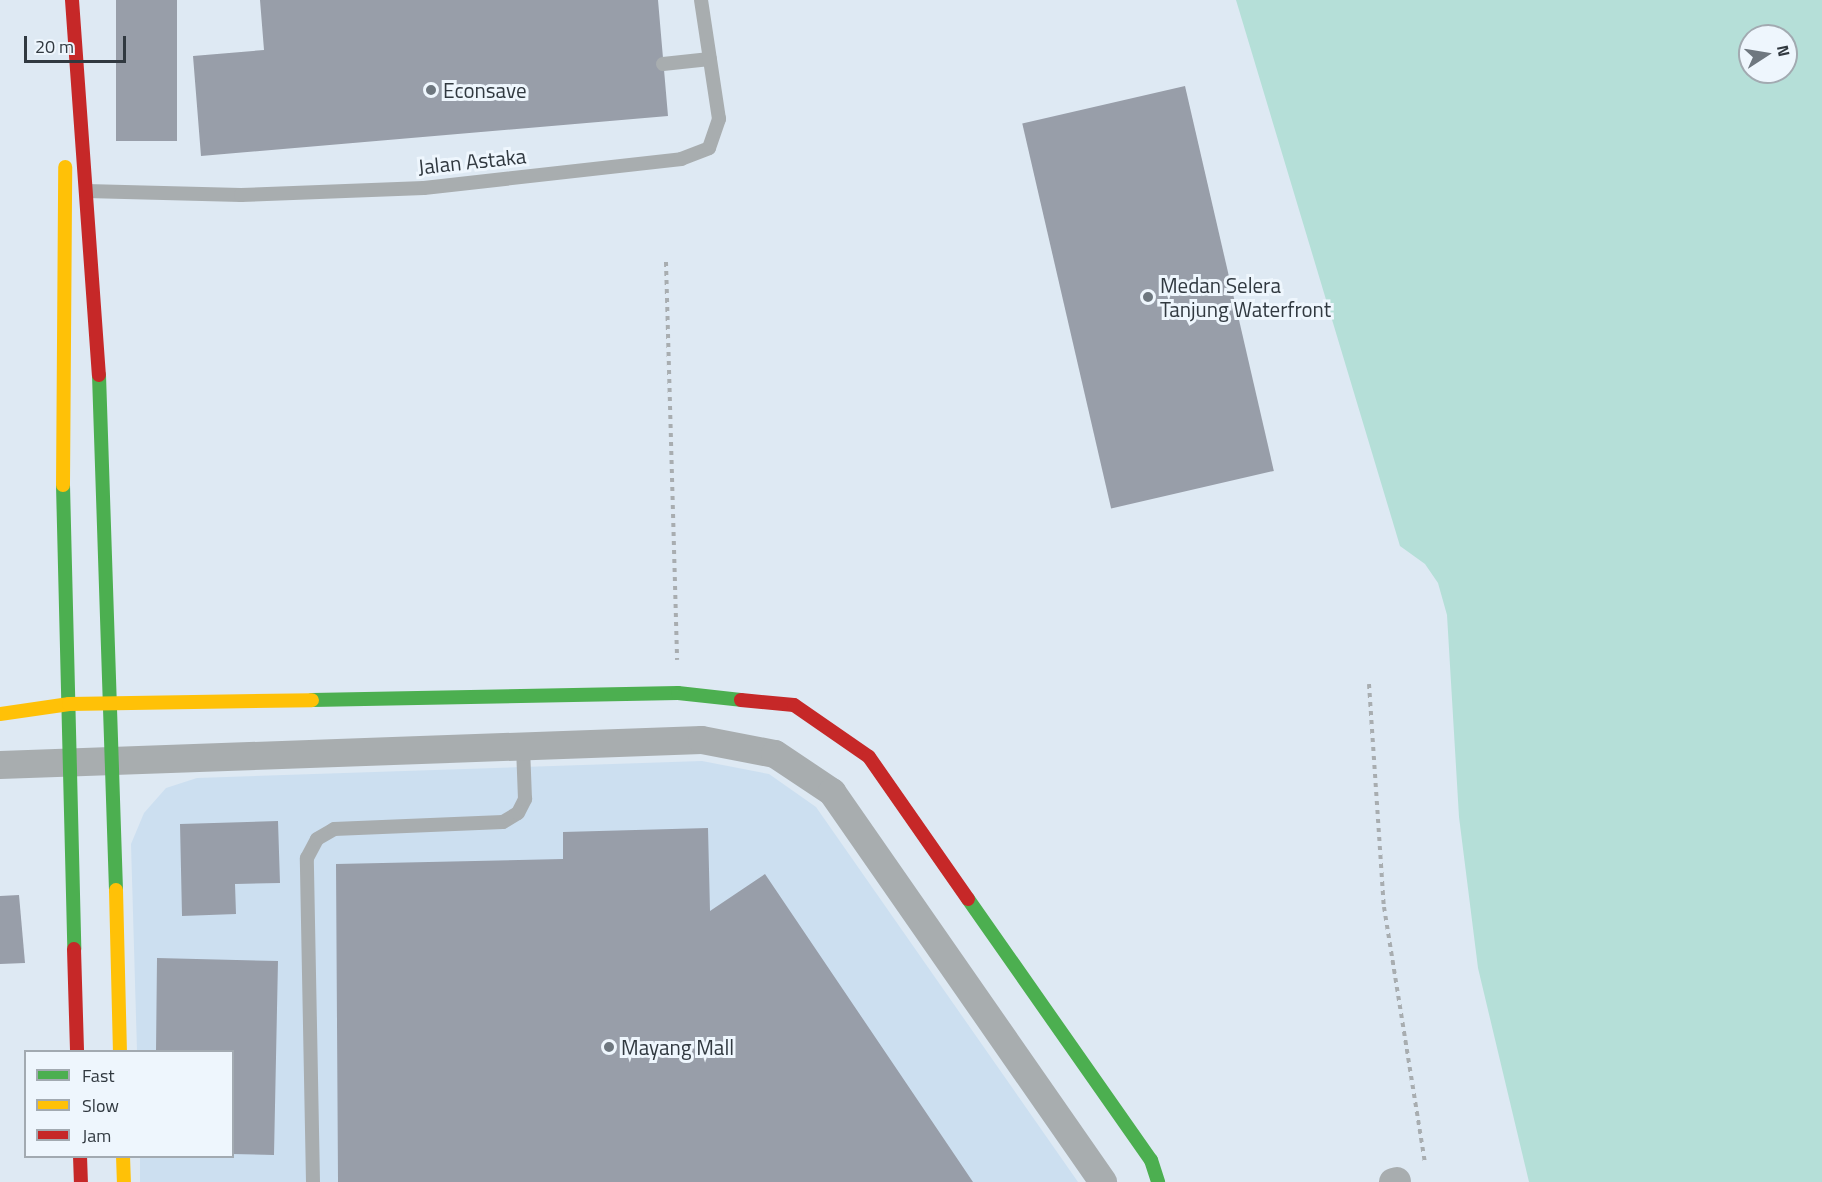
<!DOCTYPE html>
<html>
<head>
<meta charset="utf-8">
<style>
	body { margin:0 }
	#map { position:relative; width:1822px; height:1182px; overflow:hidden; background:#dee9f3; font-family:"Titillium Web",sans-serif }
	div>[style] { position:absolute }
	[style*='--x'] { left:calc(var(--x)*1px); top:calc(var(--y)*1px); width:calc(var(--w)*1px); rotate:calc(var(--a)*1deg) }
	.built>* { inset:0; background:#ccdff0 }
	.water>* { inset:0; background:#b5dfd8 }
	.building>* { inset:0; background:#989ea9; transform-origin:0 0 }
	.path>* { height:4px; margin-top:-2px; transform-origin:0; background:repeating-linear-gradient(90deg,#a8adb0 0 4.5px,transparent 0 9px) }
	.lane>* { height:14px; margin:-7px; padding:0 7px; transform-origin:7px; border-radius:7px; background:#a8adaf }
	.street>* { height:28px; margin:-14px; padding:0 14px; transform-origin:14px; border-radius:14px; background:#a8adaf }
	.fast>* { height:14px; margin:-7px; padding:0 7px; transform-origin:7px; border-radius:7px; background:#4caf50 }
	.slow>* { height:14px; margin:-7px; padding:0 7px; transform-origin:7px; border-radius:7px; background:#ffc107 }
	.jam>* { height:14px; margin:-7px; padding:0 7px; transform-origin:7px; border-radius:7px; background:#c62828 }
	.dots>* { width:16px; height:16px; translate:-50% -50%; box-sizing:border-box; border:3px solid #eef6fd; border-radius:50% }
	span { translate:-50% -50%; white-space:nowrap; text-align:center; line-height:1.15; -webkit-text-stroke:6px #eef6fd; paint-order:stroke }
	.poi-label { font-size:21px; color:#313940 }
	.left { translate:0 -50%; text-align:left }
	.street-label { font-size:21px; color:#313940 }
	.legend { position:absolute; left:24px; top:1050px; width:210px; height:108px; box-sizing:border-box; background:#eef6fd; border:2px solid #a2aab1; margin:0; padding:8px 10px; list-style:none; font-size:18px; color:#313940 }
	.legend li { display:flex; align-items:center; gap:12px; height:30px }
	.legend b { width:30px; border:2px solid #a2aab1 }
	.north { position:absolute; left:1738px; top:24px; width:60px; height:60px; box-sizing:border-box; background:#eef6fd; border:2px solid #a2aab1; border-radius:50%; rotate:78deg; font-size:16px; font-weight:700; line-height:24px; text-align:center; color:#313940 }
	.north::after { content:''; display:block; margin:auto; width:21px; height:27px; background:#6e777f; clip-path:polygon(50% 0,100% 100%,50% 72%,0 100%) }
	.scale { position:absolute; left:24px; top:36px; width:102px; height:27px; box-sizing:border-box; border:3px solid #313940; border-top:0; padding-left:8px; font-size:18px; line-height:21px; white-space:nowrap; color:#313940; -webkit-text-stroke:4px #eef6fd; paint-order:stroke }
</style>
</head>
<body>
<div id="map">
	<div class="built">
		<i style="clip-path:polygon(702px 761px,769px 774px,816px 807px,1078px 1182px,140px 1182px,140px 1157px,232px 1156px,232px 1052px,137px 1051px,131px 844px,144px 813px,166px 788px,197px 778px)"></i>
	</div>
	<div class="water">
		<i style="clip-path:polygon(evenodd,1236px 0,1822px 0,1822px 1182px,1529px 1182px,1478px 968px,1459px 817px,1447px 615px,1438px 583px,1425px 564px,1400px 546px,1236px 0,1750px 36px,1786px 36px,1786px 72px,1750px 72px,1750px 36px)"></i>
	</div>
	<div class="building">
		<i style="left:116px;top:0;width:61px;height:141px"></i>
		<i style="clip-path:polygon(260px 0,658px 0,668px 116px,201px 156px,193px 56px,264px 50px)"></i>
		<i style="left:1185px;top:86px;width:395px;height:167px;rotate:77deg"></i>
		<i style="clip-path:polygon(278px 821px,280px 883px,235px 884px,236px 914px,182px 916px,180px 824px)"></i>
		<i style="clip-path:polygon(708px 828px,710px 911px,765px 874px,973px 1182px,338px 1182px,336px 864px,563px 859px,563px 832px)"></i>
		<i style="clip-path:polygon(19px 895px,25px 963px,0 964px,0 896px)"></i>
		<i style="clip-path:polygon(157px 958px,278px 961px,274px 1155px,232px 1154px,232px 1052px,156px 1052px)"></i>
	</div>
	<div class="path">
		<i style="--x:666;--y:262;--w:398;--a:88.4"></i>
		<i style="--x:1369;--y:684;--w:224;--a:86.2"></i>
		<i style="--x:1384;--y:907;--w:260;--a:80.9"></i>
	</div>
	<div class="lane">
		<i style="--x:663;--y:64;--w:47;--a:-6.1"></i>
		<i style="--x:86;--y:191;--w:155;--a:1.5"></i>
		<i style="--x:241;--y:195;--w:183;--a:-2.2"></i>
		<i style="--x:424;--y:188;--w:259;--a:-6.4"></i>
		<i style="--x:681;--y:159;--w:30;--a:-21"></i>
		<i style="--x:709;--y:148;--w:31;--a:-71"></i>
		<i style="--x:719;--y:119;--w:120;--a:-98.6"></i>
		<i style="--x:313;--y:1182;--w:324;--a:-91.1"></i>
		<i style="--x:307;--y:858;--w:21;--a:-62"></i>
		<i style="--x:317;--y:839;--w:20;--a:-30"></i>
		<i style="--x:334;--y:829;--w:169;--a:-2.4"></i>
		<i style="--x:503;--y:822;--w:17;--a:-31"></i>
		<i style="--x:518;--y:813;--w:16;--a:-63"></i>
		<i style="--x:525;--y:799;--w:52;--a:-92.2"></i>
	</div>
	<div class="street">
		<i style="--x:0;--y:765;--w:702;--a:-2.04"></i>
		<i style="--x:702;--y:740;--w:74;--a:10.9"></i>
		<i style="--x:775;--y:754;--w:69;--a:33.7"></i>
		<i style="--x:832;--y:792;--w:475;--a:55.2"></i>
		<i style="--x:1393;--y:1182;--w:4;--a:-14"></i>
	</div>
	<div class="fast">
		<i style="--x:99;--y:375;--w:515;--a:88.11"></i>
		<i style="--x:63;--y:485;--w:464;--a:88.6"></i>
		<i style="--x:312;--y:700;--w:366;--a:-1.1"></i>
		<i style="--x:678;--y:693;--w:63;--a:6.3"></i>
		<i style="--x:968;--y:899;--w:319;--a:55"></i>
		<i style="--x:1151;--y:1160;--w:23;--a:72"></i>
	</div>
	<div class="slow">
		<i style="--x:63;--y:485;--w:318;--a:-89.6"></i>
		<i style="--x:0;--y:714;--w:70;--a:-8.2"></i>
		<i style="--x:69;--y:704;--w:243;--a:-0.9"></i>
		<i style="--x:116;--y:890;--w:162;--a:88.6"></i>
		<i style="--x:123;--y:1156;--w:26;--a:88"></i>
	</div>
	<div class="jam">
		<i style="--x:72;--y:0;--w:376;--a:85.9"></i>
		<i style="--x:741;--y:700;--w:53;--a:5.4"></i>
		<i style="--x:794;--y:705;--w:91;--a:34.7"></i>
		<i style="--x:869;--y:757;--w:173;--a:55.1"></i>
		<i style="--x:74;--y:949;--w:103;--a:88.3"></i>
		<i style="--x:80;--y:1156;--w:26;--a:88"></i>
	</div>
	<div class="dots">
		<i style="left:431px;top:90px;background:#6e777f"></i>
		<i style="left:1148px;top:297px;background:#6e777f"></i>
		<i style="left:609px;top:1047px;background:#6e777f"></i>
	</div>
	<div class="poi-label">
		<span class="left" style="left:443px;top:90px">Econsave</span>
		<span class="left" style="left:1160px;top:297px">Medan Selera<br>Tanjung Waterfront</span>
		<span class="left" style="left:621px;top:1047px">Mayang Mall</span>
	</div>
	<div class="street-label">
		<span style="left:472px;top:161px;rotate:-6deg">Jalan Astaka</span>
	</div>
	<ul class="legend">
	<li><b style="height:8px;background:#4caf50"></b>Fast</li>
	<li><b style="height:8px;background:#ffc107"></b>Slow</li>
	<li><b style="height:8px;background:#c62828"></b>Jam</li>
	</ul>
	<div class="north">N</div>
	<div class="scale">20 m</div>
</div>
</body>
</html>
